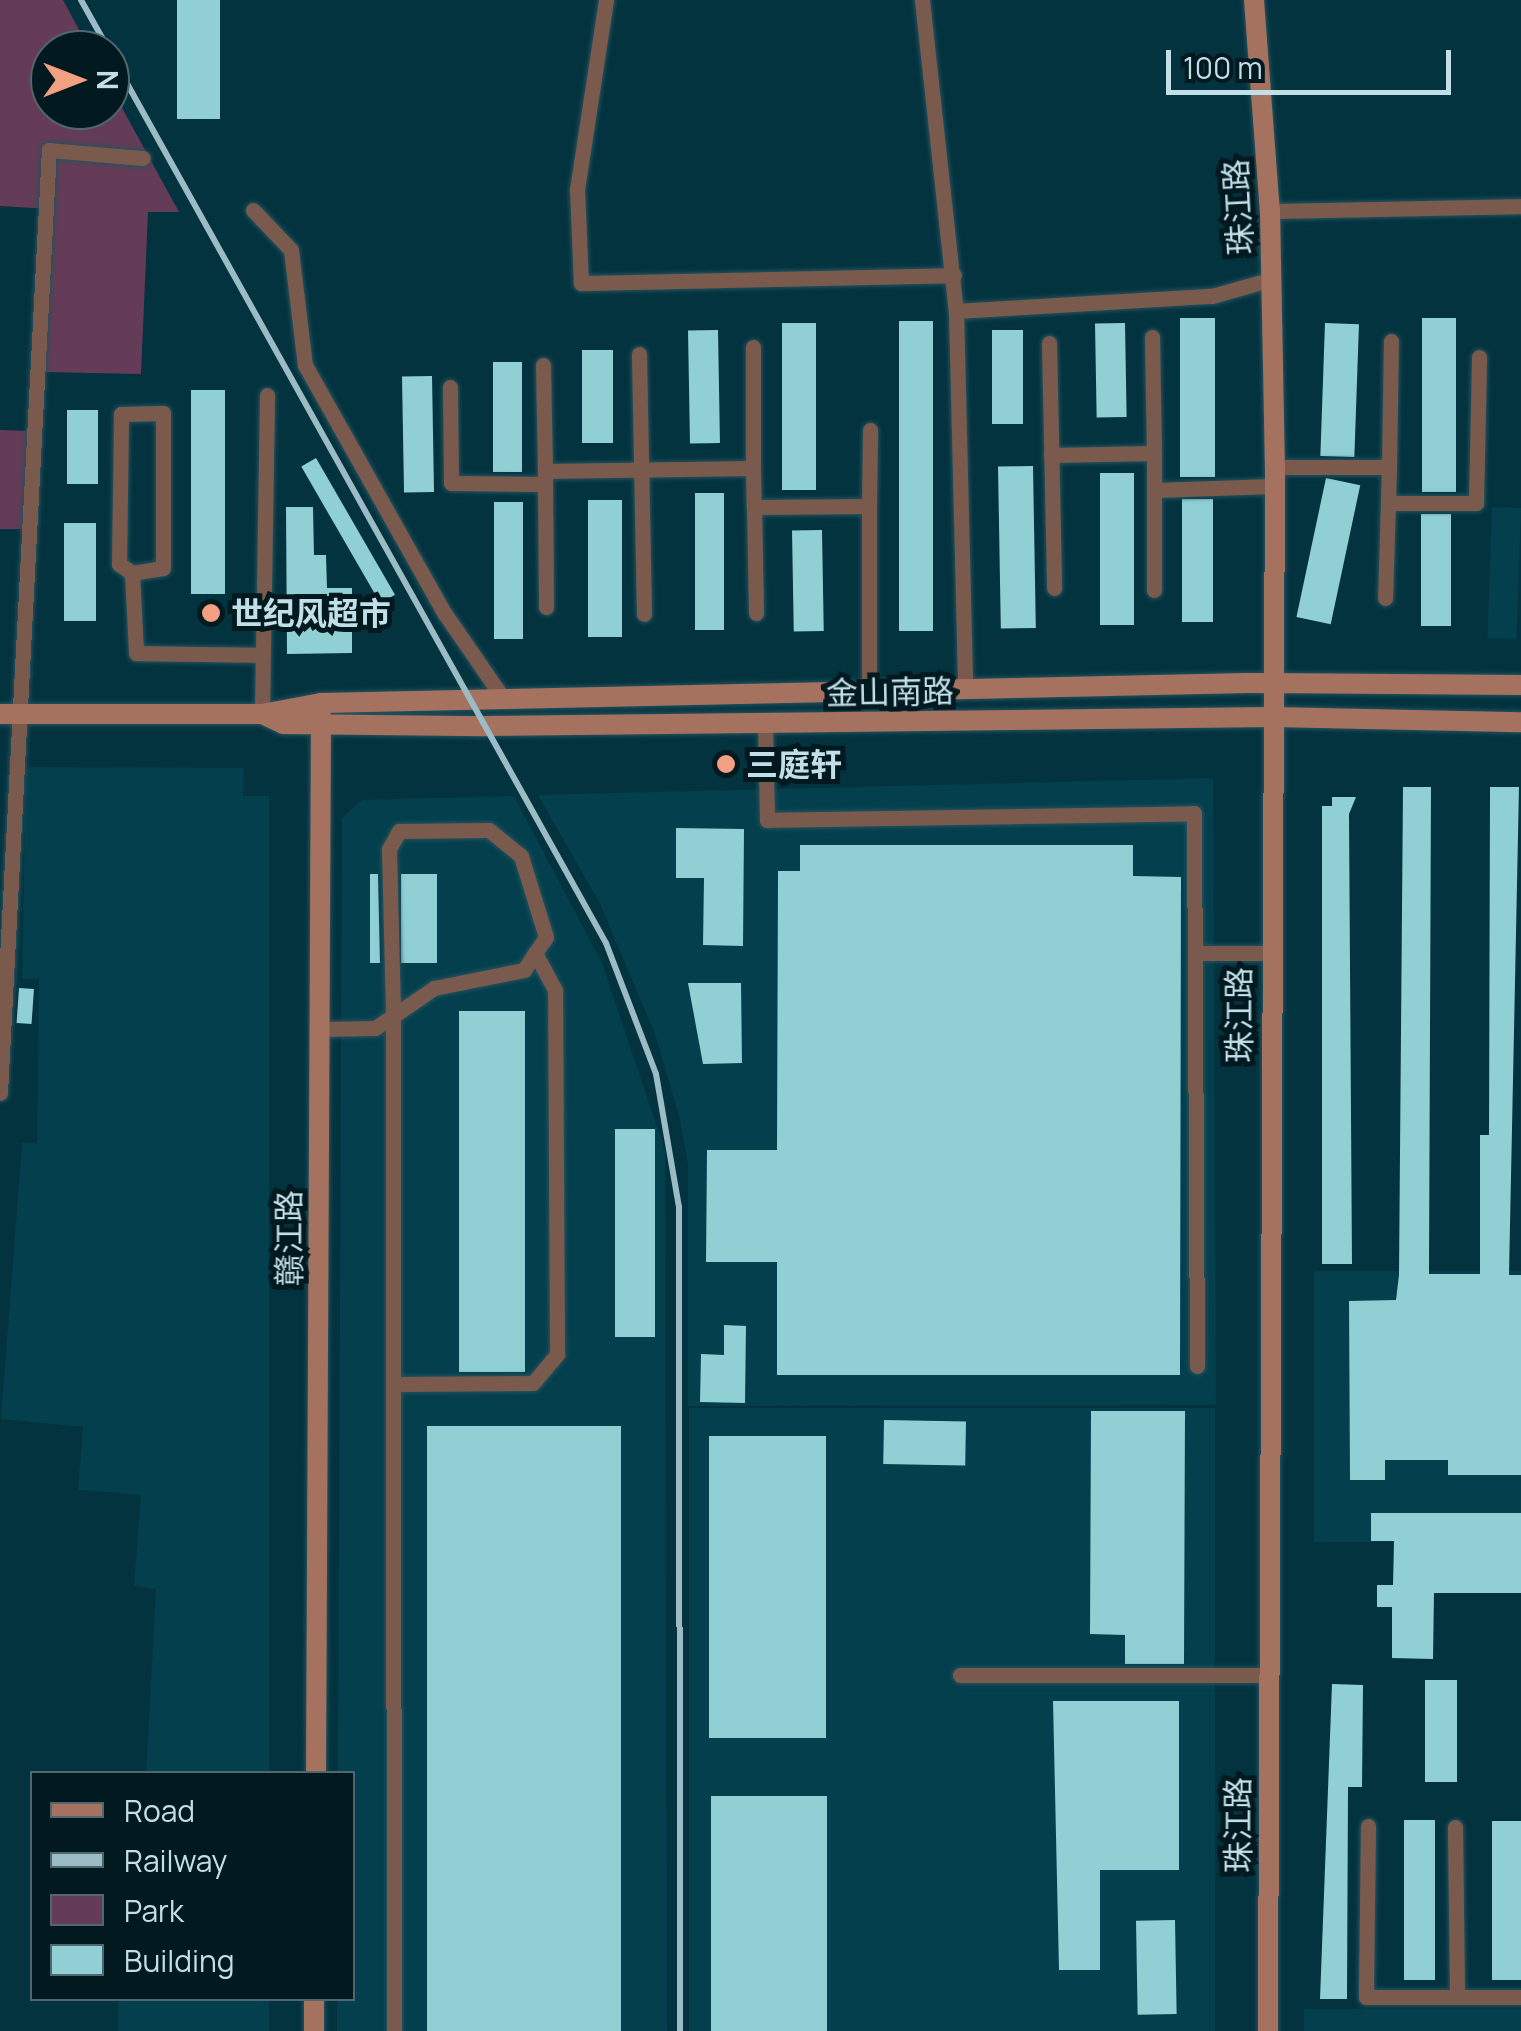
<!DOCTYPE html>
<html>
<head>
<meta charset="utf-8">
<style>
	body { margin:0 }
	#map { position:relative; width:1521px; height:2031px; overflow:hidden; background:#03333f; font-family:Manrope,"Noto Sans SC",sans-serif }
	div>[style] { position:absolute }
	[style*='--x'] { left:calc(var(--x)*1px); top:calc(var(--y)*1px); width:calc(var(--w)*1px); rotate:calc(var(--a)*1deg) }
	.built>* { inset:0; background:#043f4d; transform-origin:0 0 }
	.green>* { inset:0; background:#643c57 }
	.building>* { inset:0; background:#90d0d4; transform-origin:0 0 }
	.roads { filter:drop-shadow(0 0 2px #25525d) drop-shadow(0 0 2px #25525d) }
	.street>* { height:15px; margin:-7.5px; padding:0 7.5px; transform-origin:7.5px; border-radius:7.5px; background:#7b5a4e }
	.secondary>* { height:20px; margin:-10px; padding:0 10px; transform-origin:10px; border-radius:10px; background:#a67260 }
	.rail>* { height:6px; margin:-3px; padding:0 3px; transform-origin:3px; border-radius:3px; background:#9bbbc5 }
	.dots>* { width:28px; height:28px; translate:-50% -50%; box-sizing:border-box; border:5px solid #02191f; border-radius:50% }
	span { translate:-50% -50%; white-space:nowrap; text-align:center; line-height:1.15; -webkit-text-stroke:10px #02191f; paint-order:stroke }
	.street-label { font-size:32px; color:#c2dee7 }
	.poi-label { font-size:32px; color:#c2dee7; font-weight:700 }
	.left { translate:0 -50%; text-align:left }
	.legend { position:absolute; left:30px; top:1771px; width:325px; height:230px; box-sizing:border-box; background:#02191f; border:2px solid #4f686f; margin:0; padding:12px 18px; list-style:none; font-size:30px; color:#c2dee7 }
	.legend li { display:flex; align-items:center; gap:20px; height:50px }
	.legend b { width:50px; border:2px solid #4f686f }
	.north { position:absolute; left:30px; top:30px; width:100px; height:100px; box-sizing:border-box; background:#02191f; border:2px solid #4f686f; border-radius:50%; rotate:90deg; font-size:28px; font-weight:700; line-height:40px; text-align:center; color:#c2dee7 }
	.north::after { content:''; display:block; margin:auto; width:35px; height:45px; background:#f39f82; clip-path:polygon(50% 0,100% 100%,50% 72%,0 100%) }
	.scale { position:absolute; left:1166px; top:50px; width:285px; height:45px; box-sizing:border-box; border:5px solid #c2dee7; border-top:0; padding-left:12px; font-size:30px; line-height:35px; white-space:nowrap; color:#c2dee7; -webkit-text-stroke:8px #02191f; paint-order:stroke }
</style>
</head>
<body>
<div id="map">
	<div class="built">
		<i style="left:1492px;top:507px;width:29px;height:131px;rotate:2deg"></i>
		<i style="clip-path:polygon(26px 767px,244px 768px,243px 796px,269px 796px,269px 1773px,146px 1773px,156px 1589px,134px 1586px,141px 1495px,78px 1490px,83px 1427px,1px 1419px,22px 1143px,37px 1143px,39px 979px,22px 979px)"></i>
		<i style="clip-path:polygon(1213px 778px,1216px 1405px,688px 1406px,688px 1164px,679px 1116px,655px 1034px,600px 904px,538px 795px)"></i>
		<i style="clip-path:polygon(514px 796px,602px 963px,665px 1151px,667px 2031px,337px 2031px,337px 1999px,352px 1998px,352px 1774px,338px 1773px,342px 818px,362px 800px)"></i>
		<i style="left:1521px;top:1271px;width:271px;height:207px;rotate:90deg"></i>
		<i style="left:1215px;top:1408px;width:623px;height:526px;rotate:90deg"></i>
		<i style="left:118px;top:1999px;width:151px;height:34px"></i>
		<i style="left:1304px;top:2009px;width:217px;height:22px"></i>
	</div>
	<div class="green">
		<i style="clip-path:polygon(0 0,63px 0,90px 50px,50px 50px,50px 110px,110px 110px,110px 86px,179px 212px,148px 212px,141px 374px,43px 372px,50px 209px,0 206px)"></i>
		<i style="clip-path:polygon(0 430px,30px 431px,26px 529px,0 529px)"></i>
	</div>
	<div class="building">
		<i style="left:177px;top:0;width:43px;height:119px"></i>
		<i style="left:1215px;top:318px;width:159px;height:35px;rotate:90deg"></i>
		<i style="left:1422px;top:318px;width:34px;height:174px"></i>
		<i style="left:899px;top:321px;width:34px;height:310px"></i>
		<i style="left:782px;top:323px;width:34px;height:167px"></i>
		<i style="left:1125px;top:323px;width:94px;height:30px;rotate:89deg"></i>
		<i style="left:1325px;top:323px;width:34px;height:133px;rotate:2deg"></i>
		<i style="left:718px;top:330px;width:113px;height:30px;rotate:89deg"></i>
		<i style="left:992px;top:330px;width:31px;height:94px"></i>
		<i style="left:582px;top:350px;width:31px;height:93px"></i>
		<i style="left:493px;top:362px;width:29px;height:110px"></i>
		<i style="left:432px;top:376px;width:116px;height:30px;rotate:89deg"></i>
		<i style="left:191px;top:390px;width:34px;height:204px"></i>
		<i style="left:67px;top:410px;width:31px;height:74px"></i>
		<i style="left:316px;top:458px;width:158px;height:17px;rotate:60deg"></i>
		<i style="left:1033px;top:466px;width:162px;height:35px;rotate:89deg"></i>
		<i style="left:1100px;top:473px;width:34px;height:152px"></i>
		<i style="left:1326px;top:478px;width:35px;height:142px;rotate:12deg"></i>
		<i style="left:695px;top:493px;width:29px;height:137px"></i>
		<i style="left:1213px;top:499px;width:123px;height:31px;rotate:90deg"></i>
		<i style="left:588px;top:500px;width:34px;height:137px"></i>
		<i style="left:494px;top:502px;width:29px;height:137px"></i>
		<i style="clip-path:polygon(286px 507px,313px 507px,314px 555px,326px 555px,327px 588px,352px 588px,352px 653px,287px 654px)"></i>
		<i style="left:1421px;top:514px;width:30px;height:112px"></i>
		<i style="left:64px;top:523px;width:32px;height:98px"></i>
		<i style="left:822px;top:530px;width:101px;height:30px;rotate:89deg"></i>
		<i style="clip-path:polygon(1403px 787px,1431px 787px,1429px 1274px,1480px 1274px,1480px 1135px,1489px 1135px,1490px 787px,1519px 787px,1509px 1275px,1521px 1275px,1521px 1475px,1448px 1475px,1448px 1460px,1385px 1460px,1385px 1480px,1350px 1480px,1349px 1301px,1396px 1300px,1399px 1275px)"></i>
		<i style="clip-path:polygon(1332px 797px,1356px 797px,1349px 814px,1352px 1264px,1322px 1264px,1322px 806px,1332px 806px)"></i>
		<i style="clip-path:polygon(676px 828px,744px 829px,743px 946px,703px 945px,704px 878px,676px 878px)"></i>
		<i style="clip-path:polygon(800px 845px,1133px 845px,1133px 876px,1181px 877px,1180px 1375px,777px 1375px,777px 1262px,706px 1262px,707px 1150px,777px 1150px,778px 871px,800px 871px)"></i>
		<i style="clip-path:polygon(370px 874px,378px 874px,380px 963px,370px 963px)"></i>
		<i style="left:401px;top:874px;width:36px;height:89px"></i>
		<i style="clip-path:polygon(688px 983px,741px 983px,742px 1063px,703px 1064px)"></i>
		<i style="left:19px;top:988px;width:15px;height:35px;rotate:4deg"></i>
		<i style="left:459px;top:1011px;width:66px;height:361px"></i>
		<i style="left:615px;top:1129px;width:40px;height:208px"></i>
		<i style="clip-path:polygon(724px 1325px,746px 1326px,745px 1403px,700px 1402px,701px 1354px,724px 1355px)"></i>
		<i style="clip-path:polygon(1091px 1411px,1185px 1411px,1184px 1664px,1125px 1664px,1125px 1635px,1090px 1634px)"></i>
		<i style="left:884px;top:1420px;width:82px;height:44px;rotate:1deg"></i>
		<i style="left:427px;top:1426px;width:194px;height:605px"></i>
		<i style="left:709px;top:1436px;width:117px;height:302px"></i>
		<i style="clip-path:polygon(1371px 1513px,1521px 1513px,1521px 1593px,1434px 1593px,1433px 1659px,1392px 1658px,1392px 1607px,1377px 1607px,1377px 1585px,1393px 1585px,1394px 1541px,1371px 1541px)"></i>
		<i style="left:1425px;top:1680px;width:32px;height:102px"></i>
		<i style="clip-path:polygon(1332px 1684px,1363px 1685px,1362px 1787px,1348px 1787px,1347px 1999px,1320px 1999px)"></i>
		<i style="clip-path:polygon(1053px 1701px,1179px 1701px,1179px 1870px,1100px 1870px,1100px 1970px,1059px 1970px)"></i>
		<i style="left:711px;top:1796px;width:116px;height:235px"></i>
		<i style="left:1404px;top:1820px;width:31px;height:160px"></i>
		<i style="left:1492px;top:1821px;width:29px;height:159px"></i>
		<i style="left:1175px;top:1920px;width:94px;height:39px;rotate:89deg"></i>
	</div>
	<div class="roads">
		<div class="street">
			<i style="--x:606;--y:0;--w:191;--a:98.7"></i>
			<i style="--x:577;--y:189;--w:94;--a:87.6"></i>
			<i style="--x:581;--y:283;--w:373;--a:-1.2"></i>
			<i style="--x:922;--y:0;--w:313;--a:83.8"></i>
			<i style="--x:956;--y:311;--w:378;--a:88.6"></i>
			<i style="--x:253;--y:210;--w:55;--a:46.5"></i>
			<i style="--x:291;--y:250;--w:116;--a:83.1"></i>
			<i style="--x:305;--y:365;--w:286;--a:60.7"></i>
			<i style="--x:445;--y:614;--w:106;--a:55.4"></i>
			<i style="--x:1270;--y:211;--w:251;--a:-1.1"></i>
			<i style="--x:956;--y:311;--w:256;--a:-3.4"></i>
			<i style="--x:1212;--y:296;--w:62;--a:-15.8"></i>
			<i style="--x:1152;--y:337;--w:116;--a:89"></i>
			<i style="--x:1049;--y:343;--w:245;--a:88.8"></i>
			<i style="--x:753;--y:347;--w:121;--a:90"></i>
			<i style="--x:639;--y:354;--w:260;--a:88.9"></i>
			<i style="--x:543;--y:365;--w:106;--a:88.9"></i>
			<i style="--x:450;--y:387;--w:96;--a:89.4"></i>
			<i style="--x:451;--y:483;--w:94;--a:0.6"></i>
			<i style="--x:545;--y:484;--w:13;--a:-90"></i>
			<i style="--x:545;--y:471;--w:208;--a:-0.8"></i>
			<i style="--x:753;--y:468;--w:39;--a:89"></i>
			<i style="--x:754;--y:507;--w:115;--a:-0.5"></i>
			<i style="--x:869;--y:506;--w:76;--a:-89.2"></i>
			<i style="--x:1051;--y:455;--w:103;--a:-1.1"></i>
			<i style="--x:1154;--y:453;--w:37;--a:90"></i>
			<i style="--x:1154;--y:490;--w:120;--a:-1.9"></i>
			<i style="--x:1275;--y:467;--w:114;--a:0"></i>
			<i style="--x:1389;--y:467;--w:131;--a:91.7"></i>
			<i style="--x:1389;--y:467;--w:126;--a:-89.1"></i>
			<i style="--x:545;--y:484;--w:123;--a:89.5"></i>
			<i style="--x:1388;--y:503;--w:88;--a:0"></i>
			<i style="--x:1476;--y:503;--w:146;--a:-88.8"></i>
			<i style="--x:754;--y:507;--w:106;--a:88.9"></i>
			<i style="--x:132;--y:573;--w:16;--a:-145"></i>
			<i style="--x:119;--y:564;--w:150;--a:-89.2"></i>
			<i style="--x:121;--y:414;--w:42;--a:-1.4"></i>
			<i style="--x:163;--y:413;--w:155;--a:90"></i>
			<i style="--x:163;--y:568;--w:31;--a:171"></i>
			<i style="--x:132;--y:573;--w:80;--a:87.1"></i>
			<i style="--x:136;--y:653;--w:127;--a:0.9"></i>
			<i style="--x:1154;--y:590;--w:100;--a:-90"></i>
			<i style="--x:869;--y:692;--w:186;--a:-90"></i>
			<i style="--x:262;--y:714;--w:319;--a:-89.1"></i>
			<i style="--x:765;--y:723;--w:97;--a:88.8"></i>
			<i style="--x:767;--y:820;--w:427;--a:-0.9"></i>
			<i style="--x:1194;--y:813;--w:553;--a:89.69"></i>
			<i style="--x:1195;--y:953;--w:74;--a:0"></i>
			<i style="--x:320;--y:1029;--w:55;--a:-1"></i>
			<i style="--x:375;--y:1028;--w:22;--a:-34"></i>
			<i style="--x:393;--y:1016;--w:50;--a:-34.3"></i>
			<i style="--x:434;--y:988;--w:92;--a:-11.3"></i>
			<i style="--x:524;--y:970;--w:20;--a:-57"></i>
			<i style="--x:535;--y:953;--w:19;--a:-55"></i>
			<i style="--x:546;--y:937;--w:85;--a:-107.2"></i>
			<i style="--x:521;--y:856;--w:41;--a:-140.9"></i>
			<i style="--x:489;--y:830;--w:90;--a:179.4"></i>
			<i style="--x:399;--y:831;--w:21;--a:119"></i>
			<i style="--x:389;--y:849;--w:167;--a:88.6"></i>
			<i style="--x:393;--y:1016;--w:368;--a:90"></i>
			<i style="--x:393;--y:1384;--w:140;--a:-0.4"></i>
			<i style="--x:533;--y:1383;--w:38;--a:-50"></i>
			<i style="--x:557;--y:1354;--w:364;--a:-90.3"></i>
			<i style="--x:555;--y:990;--w:42;--a:-118.4"></i>
			<i style="--x:0;--y:1093;--w:944;--a:-87.03"></i>
			<i style="--x:49;--y:150;--w:94;--a:4.9"></i>
			<i style="--x:393;--y:1384;--w:647;--a:89.91"></i>
			<i style="--x:960;--y:1675;--w:308;--a:0"></i>
			<i style="--x:1368;--y:1826;--w:171;--a:90.7"></i>
			<i style="--x:1366;--y:1997;--w:155;--a:0"></i>
			<i style="--x:1455;--y:1827;--w:170;--a:89.3"></i>
		</div>
		<div class="secondary">
			<i style="--x:1254;--y:0;--w:212;--a:85.7"></i>
			<i style="--x:1270;--y:211;--w:256;--a:88.9"></i>
			<i style="--x:1275;--y:467;--w:1564;--a:90.26"></i>
			<i style="--x:0;--y:714;--w:262;--a:0"></i>
			<i style="--x:262;--y:714;--w:60;--a:-10.6"></i>
			<i style="--x:321;--y:703;--w:927;--a:-1.24"></i>
			<i style="--x:1248;--y:683;--w:273;--a:0.4"></i>
			<i style="--x:262;--y:714;--w:23;--a:25"></i>
			<i style="--x:283;--y:724;--w:203;--a:0.6"></i>
			<i style="--x:486;--y:726;--w:786;--a:-0.66"></i>
			<i style="--x:1272;--y:717;--w:249;--a:1.2"></i>
			<i style="--x:316;--y:1774;--w:1059;--a:-89.73"></i>
			<i style="--x:314;--y:2031;--w:33;--a:-90"></i>
		</div>
	</div>
	<div class="rail">
		<i style="--x:81;--y:0;--w:57;--a:60.8"></i>
		<i style="--x:110;--y:53;--w:1019;--a:60.87"></i>
		<i style="--x:606;--y:943;--w:140;--a:69.1"></i>
		<i style="--x:656;--y:1074;--w:135;--a:80.2"></i>
		<i style="--x:679;--y:1207;--w:824;--a:89.93"></i>
	</div>
	<div class="dots">
		<i style="left:211px;top:613px;background:#f39f82"></i>
		<i style="left:726px;top:764px;background:#f39f82"></i>
	</div>
	<div class="street-label">
		<span style="left:1238px;top:207px;rotate:-93deg">珠江路</span>
		<span style="left:890px;top:692px;rotate:-1deg">金山南路</span>
		<span style="left:1239px;top:1015px;rotate:-90deg">珠江路</span>
		<span style="left:289px;top:1238px;rotate:-90deg">赣江路</span>
		<span style="left:1238px;top:1825px;rotate:-90deg">珠江路</span>
	</div>
	<div class="poi-label">
		<span class="left" style="left:231px;top:613px">世纪风超市</span>
		<span class="left" style="left:746px;top:764px">三庭轩</span>
	</div>
	<ul class="legend">
	<li><b style="height:12px;background:#a67260"></b>Road</li>
	<li><b style="height:12px;background:#9bbbc5"></b>Railway</li>
	<li><b style="height:28px;background:#643c57"></b>Park</li>
	<li><b style="height:28px;background:#90d0d4"></b>Building</li>
	</ul>
	<div class="north">N</div>
	<div class="scale">100 m</div>
</div>
</body>
</html>
